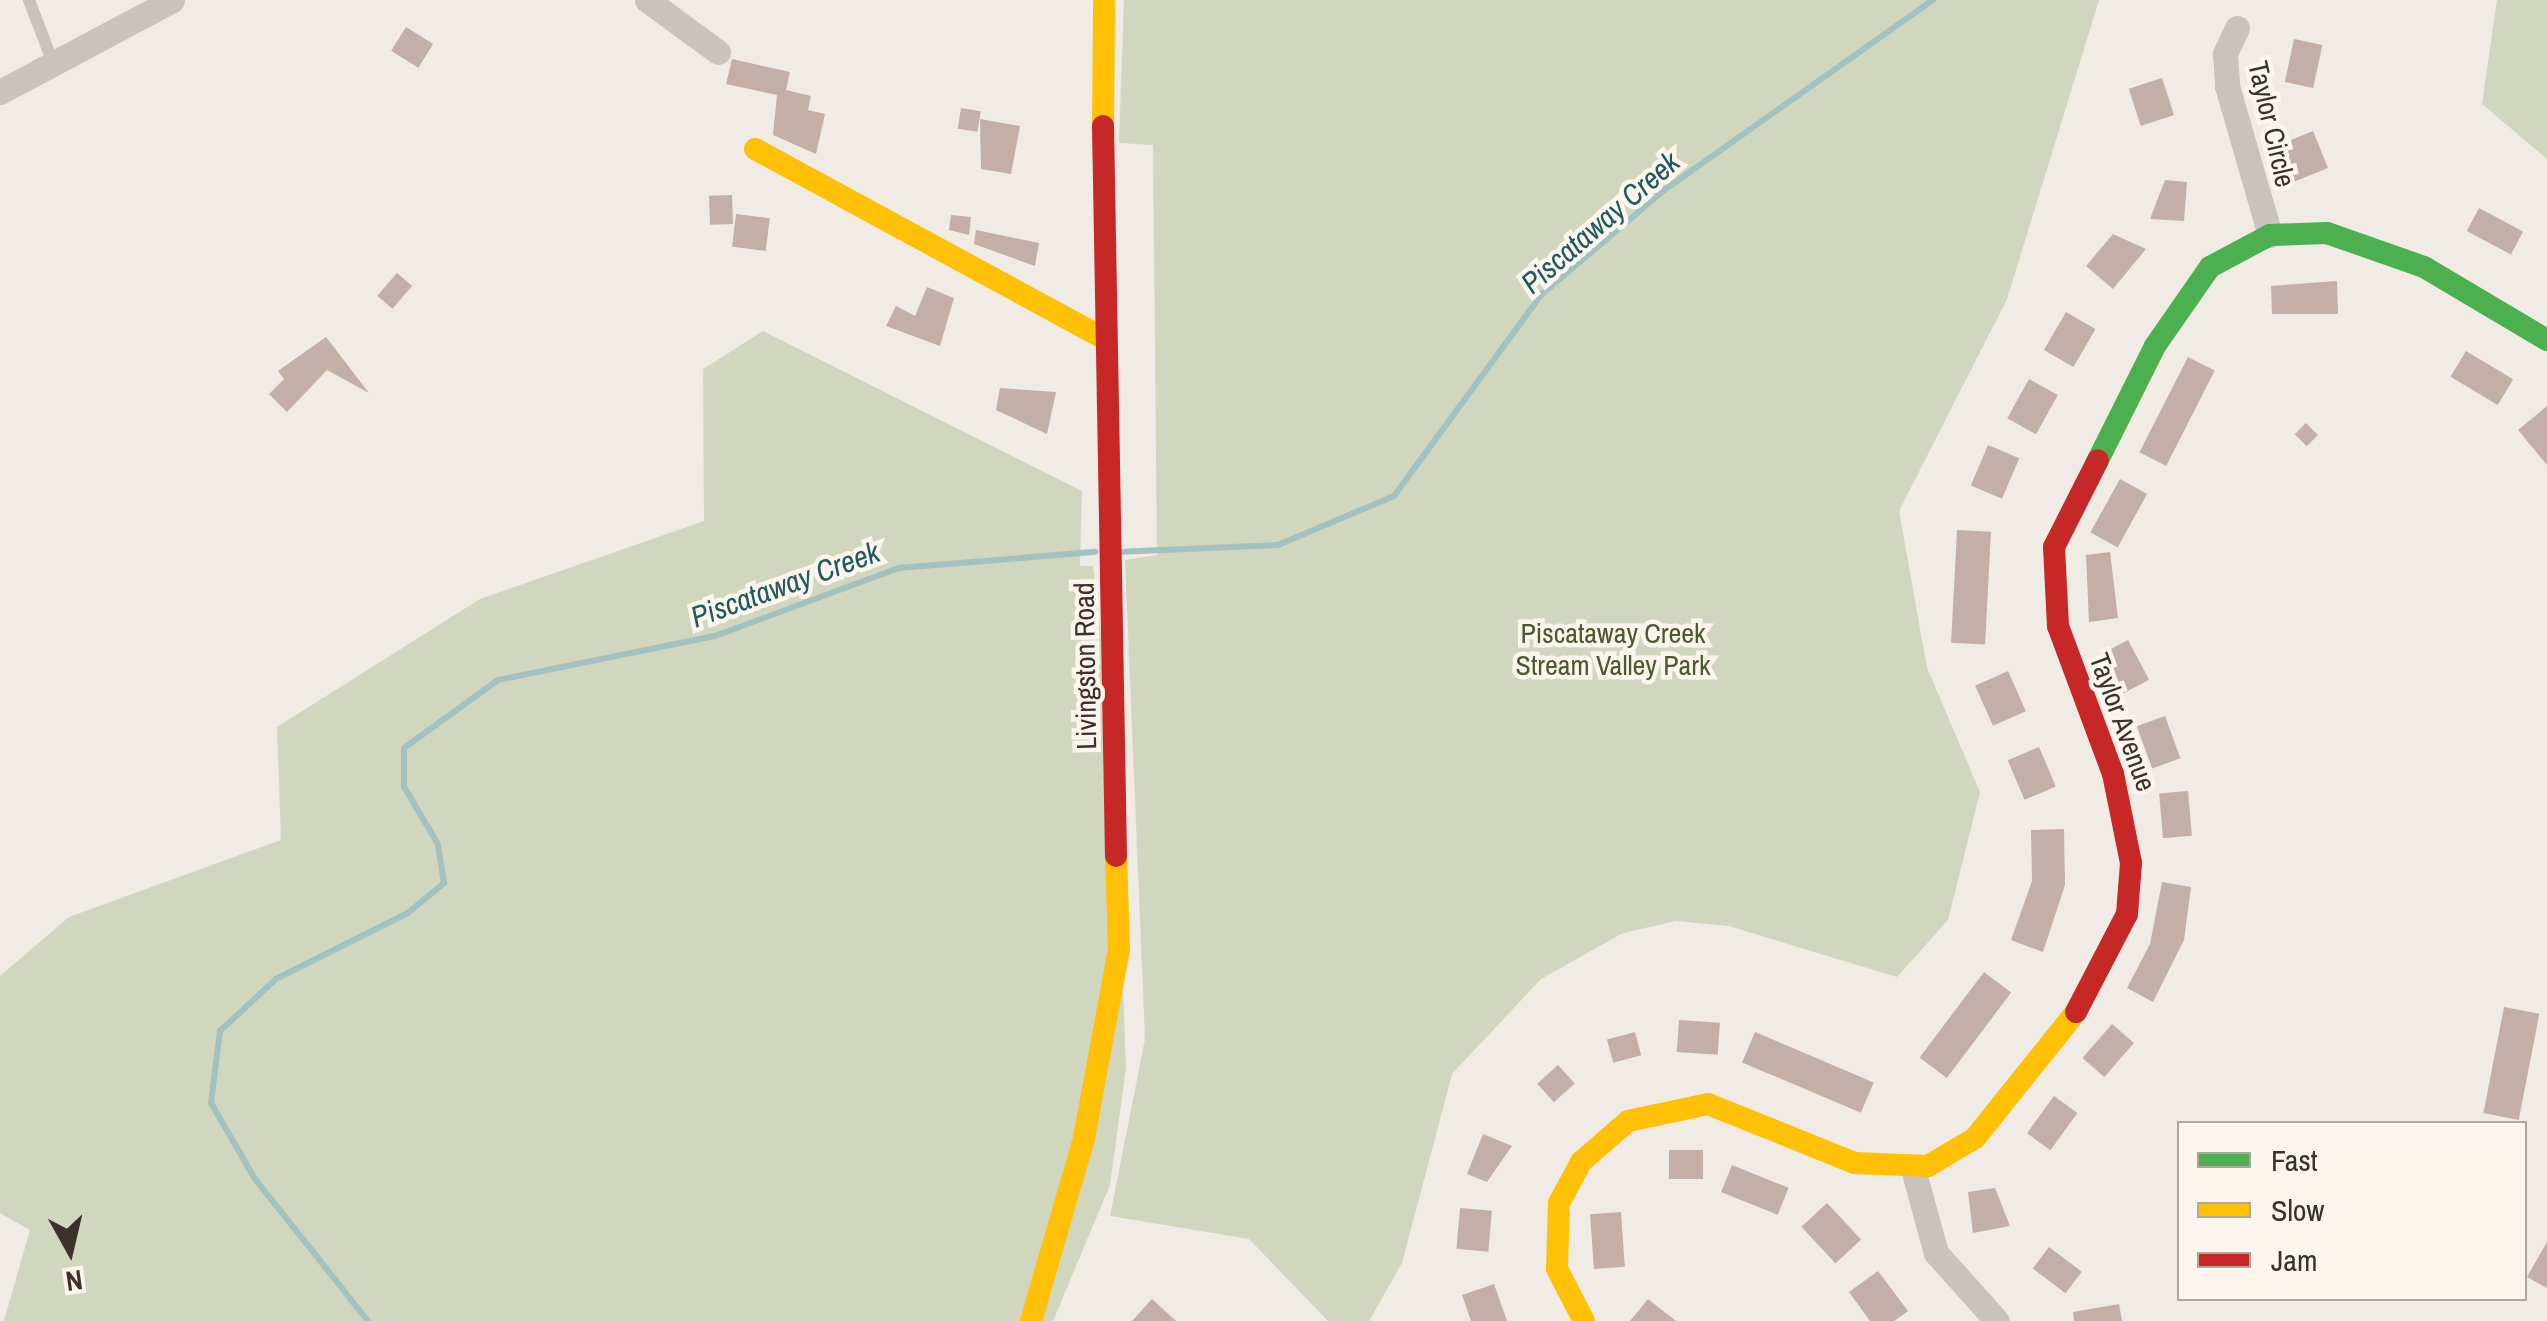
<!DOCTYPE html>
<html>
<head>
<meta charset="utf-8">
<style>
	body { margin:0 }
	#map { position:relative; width:2547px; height:1321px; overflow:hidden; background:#f0ebe5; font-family:"Archivo Narrow",sans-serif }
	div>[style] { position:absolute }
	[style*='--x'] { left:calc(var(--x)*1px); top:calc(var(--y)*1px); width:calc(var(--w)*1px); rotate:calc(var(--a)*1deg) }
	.green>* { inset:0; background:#d1d6bf }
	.stream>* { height:6px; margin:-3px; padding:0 3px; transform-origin:3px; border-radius:3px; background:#a1c2c1 }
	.building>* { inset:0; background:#c3afa7; transform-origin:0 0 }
	.lane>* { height:12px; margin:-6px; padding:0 6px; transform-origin:6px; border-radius:6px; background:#c9c3be }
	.street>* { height:25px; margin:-12.5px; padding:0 12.5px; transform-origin:12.5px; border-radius:12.5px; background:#c9c3be }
	.fast>* { height:22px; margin:-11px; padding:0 11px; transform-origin:11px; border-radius:11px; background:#4caf50 }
	.slow>* { height:22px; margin:-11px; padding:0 11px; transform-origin:11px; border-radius:11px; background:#ffc107 }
	.jam>* { height:22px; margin:-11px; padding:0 11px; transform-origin:11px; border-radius:11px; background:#c62828 }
	span { translate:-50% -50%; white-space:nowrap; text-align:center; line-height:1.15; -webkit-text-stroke:9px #fbf5ee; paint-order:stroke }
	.street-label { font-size:28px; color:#3b302b }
	.park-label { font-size:28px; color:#4a5a2e }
	.water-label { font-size:30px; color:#1f5a5e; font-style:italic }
	.legend { position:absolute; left:2177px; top:1121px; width:350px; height:180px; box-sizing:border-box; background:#fbf5ee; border:2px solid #aea6a0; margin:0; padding:12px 18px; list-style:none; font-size:30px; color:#3b302b }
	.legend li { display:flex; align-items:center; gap:20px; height:50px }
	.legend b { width:50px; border:2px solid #aea6a0 }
	.north { position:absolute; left:20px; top:1201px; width:100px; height:100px; -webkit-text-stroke:8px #fbf5ee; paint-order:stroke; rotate:172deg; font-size:28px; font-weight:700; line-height:40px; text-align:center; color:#3b302b }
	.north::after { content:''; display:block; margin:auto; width:35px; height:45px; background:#3b302b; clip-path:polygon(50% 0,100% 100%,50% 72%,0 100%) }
</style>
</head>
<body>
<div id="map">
	<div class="green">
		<i style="clip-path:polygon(1124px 0,2099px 0,2007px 299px,1899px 511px,1927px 668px,1980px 792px,1948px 920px,1897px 977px,1729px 926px,1676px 921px,1623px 933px,1541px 979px,1452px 1074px,1402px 1263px,1369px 1321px,1328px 1321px,1249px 1239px,1110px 1216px,1145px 1039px,1125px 560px,1157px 555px,1153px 145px,1119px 143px)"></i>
		<i style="clip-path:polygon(2497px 0,2547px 0,2547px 159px,2482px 104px)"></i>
		<i style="clip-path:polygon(763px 331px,1082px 491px,1080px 566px,1093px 566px,1114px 747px,1126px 1068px,1110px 1185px,1053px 1321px,4px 1321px,30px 1230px,0 1213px,0 976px,69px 917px,281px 840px,277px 727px,480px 599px,704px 521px,703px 369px)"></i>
	</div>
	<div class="stream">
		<i style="--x:1117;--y:552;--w:161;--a:-2.5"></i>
		<i style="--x:1278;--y:545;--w:126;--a:-22.9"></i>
		<i style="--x:1394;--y:496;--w:249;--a:-53.8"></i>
		<i style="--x:1541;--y:295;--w:160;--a:-40.4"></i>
		<i style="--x:1663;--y:191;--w:331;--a:-35.3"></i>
		<i style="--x:368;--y:1321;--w:181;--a:-128.5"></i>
		<i style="--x:255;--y:1179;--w:88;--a:-120.1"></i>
		<i style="--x:211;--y:1103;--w:73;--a:-82.9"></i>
		<i style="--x:220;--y:1031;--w:76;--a:-42.9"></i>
		<i style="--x:276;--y:979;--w:148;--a:-26.6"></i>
		<i style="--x:408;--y:913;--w:47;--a:-39.8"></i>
		<i style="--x:444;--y:883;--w:39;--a:-99"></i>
		<i style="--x:438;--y:844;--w:66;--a:-120.8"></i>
		<i style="--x:404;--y:787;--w:39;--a:-90"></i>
		<i style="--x:404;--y:748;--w:116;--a:-35.9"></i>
		<i style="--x:498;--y:680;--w:221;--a:-11.5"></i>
		<i style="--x:715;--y:636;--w:196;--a:-20.3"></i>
		<i style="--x:899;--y:568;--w:197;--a:-4.7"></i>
	</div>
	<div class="building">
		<i style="left:406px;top:27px;width:32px;height:28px;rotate:32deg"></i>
		<i style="left:2294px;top:39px;width:29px;height:44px;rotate:12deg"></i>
		<i style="clip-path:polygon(732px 59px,790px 72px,786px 90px,811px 96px,808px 110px,825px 114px,816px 154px,773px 135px,777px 95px,726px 84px)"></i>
		<i style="left:2162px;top:78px;width:39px;height:35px;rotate:72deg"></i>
		<i style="left:961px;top:108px;width:20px;height:21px;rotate:9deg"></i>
		<i style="clip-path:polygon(980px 119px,1020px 126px,1011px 174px,981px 169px)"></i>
		<i style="left:2313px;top:131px;width:40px;height:36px;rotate:68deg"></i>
		<i style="clip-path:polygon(2165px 180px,2187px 182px,2184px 221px,2150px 219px)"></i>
		<i style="left:732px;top:195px;width:29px;height:23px;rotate:88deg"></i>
		<i style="left:2479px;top:208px;width:50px;height:26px;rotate:28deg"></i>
		<i style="left:736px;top:214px;width:34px;height:33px;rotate:7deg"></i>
		<i style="clip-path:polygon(951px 215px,971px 217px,969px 235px,949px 230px)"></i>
		<i style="clip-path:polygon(976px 230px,1039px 243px,1035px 266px,974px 244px)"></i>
		<i style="clip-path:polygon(2113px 234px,2146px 249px,2113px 289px,2086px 266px)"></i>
		<i style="left:397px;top:273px;width:20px;height:30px;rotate:41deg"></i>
		<i style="clip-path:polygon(2337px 281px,2338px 314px,2272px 314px,2271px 286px)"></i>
		<i style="clip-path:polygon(927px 287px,954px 298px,940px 346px,886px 326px,896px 306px,915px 316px)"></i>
		<i style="left:2066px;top:312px;width:34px;height:44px;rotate:30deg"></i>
		<i style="clip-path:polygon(326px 337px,369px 393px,327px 370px,287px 412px,269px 394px,284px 379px,278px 371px)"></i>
		<i style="left:2466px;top:351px;width:55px;height:30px;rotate:31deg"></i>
		<i style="left:2188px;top:357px;width:30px;height:107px;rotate:27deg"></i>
		<i style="left:2029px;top:379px;width:33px;height:45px;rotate:29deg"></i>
		<i style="clip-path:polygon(1000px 388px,1056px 392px,1047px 434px,996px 410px)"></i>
		<i style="clip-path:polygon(2547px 406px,2547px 465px,2518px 430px)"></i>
		<i style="left:2306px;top:423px;width:17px;height:16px;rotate:45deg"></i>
		<i style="left:1988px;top:445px;width:34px;height:44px;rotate:23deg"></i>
		<i style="left:2120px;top:479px;width:31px;height:61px;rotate:29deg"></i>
		<i style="left:1957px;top:530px;width:34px;height:113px;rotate:3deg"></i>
		<i style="clip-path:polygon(2110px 552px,2118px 618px,2089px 622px,2086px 555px)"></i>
		<i style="left:2128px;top:640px;width:45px;height:29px;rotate:62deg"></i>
		<i style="left:2008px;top:671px;width:44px;height:36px;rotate:66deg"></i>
		<i style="left:2165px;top:716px;width:45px;height:30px;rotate:70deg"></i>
		<i style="left:2039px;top:747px;width:43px;height:34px;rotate:67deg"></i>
		<i style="left:2188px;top:791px;width:45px;height:29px;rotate:85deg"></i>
		<i style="clip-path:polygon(2064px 829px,2065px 885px,2043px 952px,2011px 940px,2032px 881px,2031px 830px)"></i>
		<i style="clip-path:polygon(2162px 882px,2191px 887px,2184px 940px,2153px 1002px,2127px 988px,2150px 944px)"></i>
		<i style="left:1984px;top:972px;width:34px;height:107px;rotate:37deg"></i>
		<i style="left:2504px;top:1007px;width:36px;height:108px;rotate:11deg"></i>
		<i style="left:1679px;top:1020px;width:41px;height:32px;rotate:4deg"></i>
		<i style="left:2112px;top:1024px;width:29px;height:45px;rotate:41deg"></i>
		<i style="left:1635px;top:1032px;width:24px;height:29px;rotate:75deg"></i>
		<i style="left:1755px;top:1032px;width:129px;height:33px;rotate:23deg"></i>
		<i style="left:1558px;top:1065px;width:25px;height:28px;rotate:48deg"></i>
		<i style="left:2054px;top:1096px;width:29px;height:46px;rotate:36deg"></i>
		<i style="clip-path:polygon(1483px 1134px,1512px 1146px,1487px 1182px,1467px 1174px)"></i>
		<i style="left:1669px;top:1150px;width:34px;height:29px"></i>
		<i style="left:1732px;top:1165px;width:61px;height:29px;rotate:22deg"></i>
		<i style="clip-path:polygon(1995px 1188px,2010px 1226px,1973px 1233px,1968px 1192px)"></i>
		<i style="left:1827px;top:1203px;width:50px;height:35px;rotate:47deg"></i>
		<i style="left:1460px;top:1208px;width:32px;height:41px;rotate:5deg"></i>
		<i style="left:1621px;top:1212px;width:55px;height:31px;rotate:86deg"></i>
		<i style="clip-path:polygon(2547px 1242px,2547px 1288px,2527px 1277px)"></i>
		<i style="left:2049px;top:1247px;width:41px;height:27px;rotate:37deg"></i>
		<i style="clip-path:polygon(1878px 1271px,1908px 1311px,1894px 1321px,1870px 1321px,1849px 1292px)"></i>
		<i style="clip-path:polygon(1494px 1284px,1507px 1321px,1471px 1321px,1462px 1295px)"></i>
		<i style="clip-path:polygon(1152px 1299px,1176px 1321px,1132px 1321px)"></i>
		<i style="clip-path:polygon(1648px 1299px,1676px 1321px,1630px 1321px)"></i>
		<i style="clip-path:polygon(2119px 1304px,2122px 1321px,2074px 1321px,2073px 1312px)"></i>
	</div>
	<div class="lane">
		<i style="--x:29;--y:0;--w:67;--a:69.1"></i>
	</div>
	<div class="street">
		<i style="--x:647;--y:0;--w:88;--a:36.2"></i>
		<i style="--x:2237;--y:28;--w:29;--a:115"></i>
		<i style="--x:2225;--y:54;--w:32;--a:86"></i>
		<i style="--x:2227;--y:86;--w:155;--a:73.9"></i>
		<i style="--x:0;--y:92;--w:195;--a:-28.1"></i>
		<i style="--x:1913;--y:1169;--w:87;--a:74.7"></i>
		<i style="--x:1936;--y:1253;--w:91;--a:48.1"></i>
	</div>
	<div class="fast">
		<i style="--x:2098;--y:460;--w:127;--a:-63.4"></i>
		<i style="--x:2155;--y:346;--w:96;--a:-55.2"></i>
		<i style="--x:2210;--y:267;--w:68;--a:-28.1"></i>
		<i style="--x:2270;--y:235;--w:57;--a:-2"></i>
		<i style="--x:2327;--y:233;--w:103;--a:19.3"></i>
		<i style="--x:2424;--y:267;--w:143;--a:30.7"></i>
	</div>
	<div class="slow">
		<i style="--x:1103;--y:126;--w:126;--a:-89.5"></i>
		<i style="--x:755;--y:149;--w:394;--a:28.5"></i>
		<i style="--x:1031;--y:1321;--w:191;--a:-73.8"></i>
		<i style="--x:1084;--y:1138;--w:192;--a:-79.5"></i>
		<i style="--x:1119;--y:949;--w:93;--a:-91.8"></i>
		<i style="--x:1584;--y:1321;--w:59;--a:-117.4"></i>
		<i style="--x:1557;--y:1269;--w:66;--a:-88.3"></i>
		<i style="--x:1559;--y:1203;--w:47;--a:-61.8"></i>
		<i style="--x:1581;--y:1162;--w:62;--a:-41.1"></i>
		<i style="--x:1628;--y:1121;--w:82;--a:-12"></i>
		<i style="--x:1708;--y:1104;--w:158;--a:21.9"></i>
		<i style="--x:1855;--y:1163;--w:73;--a:2.4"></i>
		<i style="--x:1928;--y:1166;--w:55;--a:-30.8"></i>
		<i style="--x:1975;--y:1138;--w:161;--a:-51.3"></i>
	</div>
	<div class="jam">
		<i style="--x:1103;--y:126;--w:730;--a:88.98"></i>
		<i style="--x:2076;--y:1012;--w:110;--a:-62.5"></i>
		<i style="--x:2127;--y:914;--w:51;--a:-85.5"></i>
		<i style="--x:2131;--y:863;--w:91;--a:-101.4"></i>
		<i style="--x:2113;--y:774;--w:158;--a:-110.4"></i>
		<i style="--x:2058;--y:626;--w:79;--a:-92.9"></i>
		<i style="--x:2054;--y:547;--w:97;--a:-63.2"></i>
	</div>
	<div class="street-label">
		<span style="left:2272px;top:124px;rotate:77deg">Taylor Circle</span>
		<span style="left:1085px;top:666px;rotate:-91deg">Livingston Road</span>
		<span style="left:2123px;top:722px;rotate:70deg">Taylor Avenue</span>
	</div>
	<div class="park-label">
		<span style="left:1613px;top:649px">Piscataway Creek<br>Stream Valley Park</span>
	</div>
	<div class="water-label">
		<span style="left:1600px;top:222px;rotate:-41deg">Piscataway Creek</span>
		<span style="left:785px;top:584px;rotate:-20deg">Piscataway Creek</span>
	</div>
	<ul class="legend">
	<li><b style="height:12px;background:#4caf50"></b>Fast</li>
	<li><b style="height:12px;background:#ffc107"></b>Slow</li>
	<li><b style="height:12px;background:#c62828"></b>Jam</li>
	</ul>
	<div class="north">N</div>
</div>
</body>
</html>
